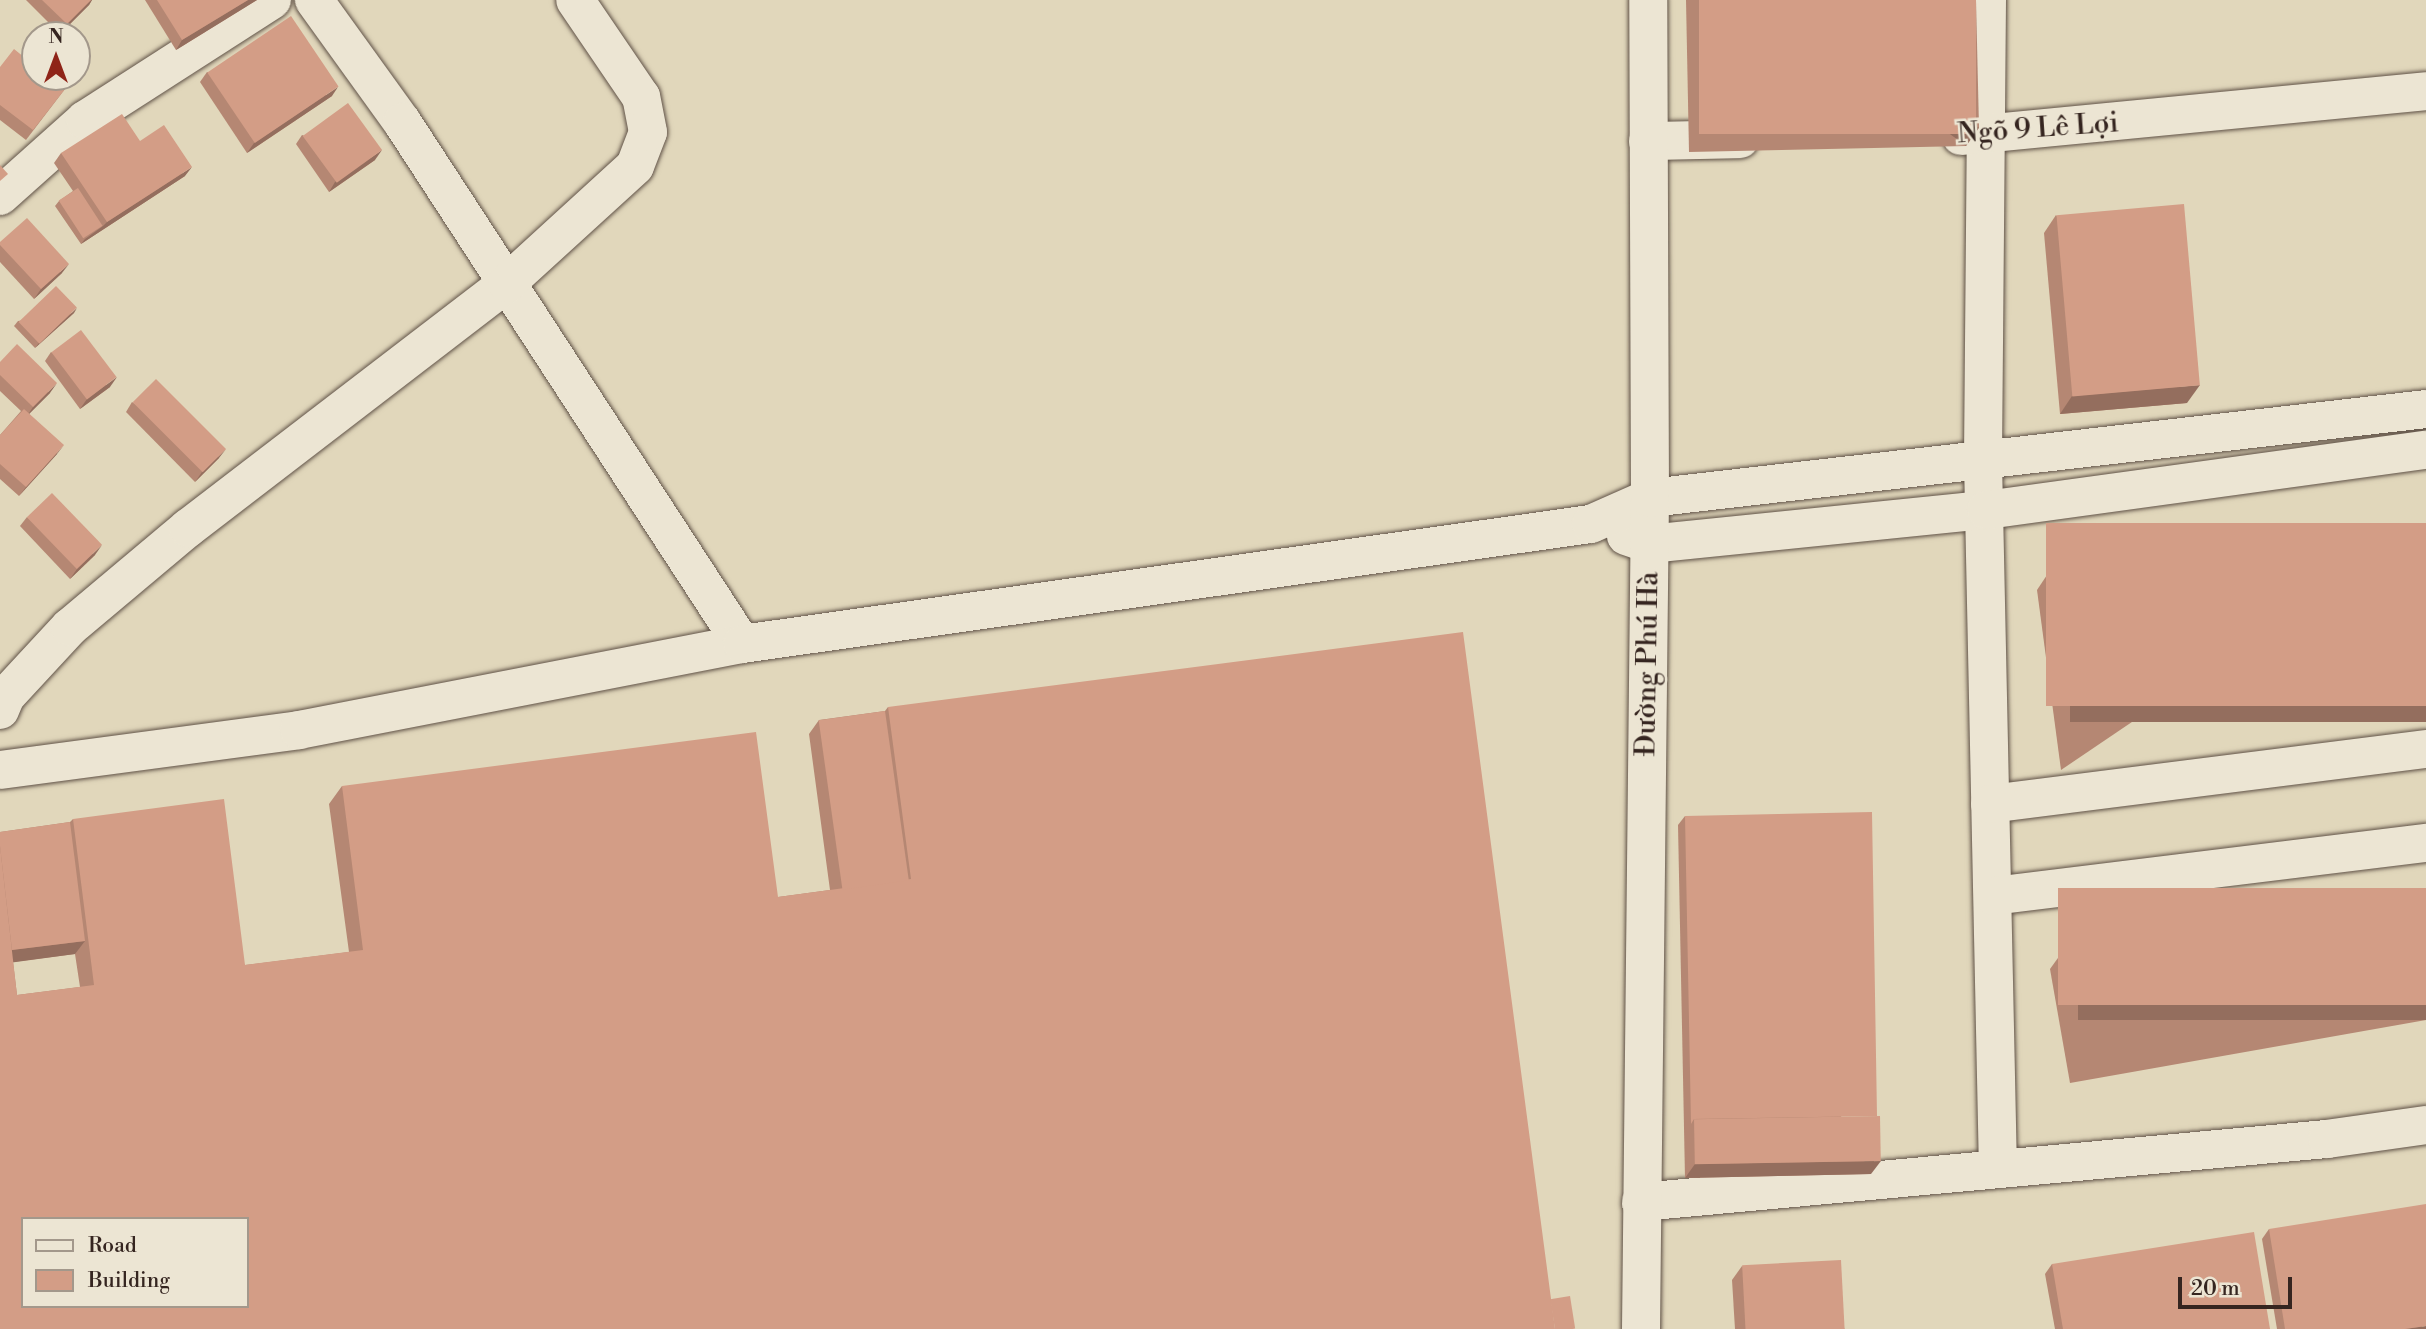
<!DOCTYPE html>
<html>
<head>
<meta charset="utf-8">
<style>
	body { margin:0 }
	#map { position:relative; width:2426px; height:1329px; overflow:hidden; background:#e1d7bb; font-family:"Libre Bodoni",serif }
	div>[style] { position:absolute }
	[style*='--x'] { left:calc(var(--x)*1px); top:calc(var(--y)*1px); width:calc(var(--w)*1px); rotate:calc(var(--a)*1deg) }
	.roads { filter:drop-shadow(0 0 2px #605247) drop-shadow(0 0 2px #605247) }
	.minor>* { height:38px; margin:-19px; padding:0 19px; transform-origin:19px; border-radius:19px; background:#ece5d3 }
	.wall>* { inset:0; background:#b58773 }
	.shaded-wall>* { inset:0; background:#946e5e; transform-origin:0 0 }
	.building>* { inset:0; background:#d39d86; transform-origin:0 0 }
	span { translate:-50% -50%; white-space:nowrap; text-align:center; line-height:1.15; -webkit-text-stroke:5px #ece5d3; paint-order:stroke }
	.street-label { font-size:28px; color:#352520 }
	.legend { position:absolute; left:21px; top:1217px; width:228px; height:91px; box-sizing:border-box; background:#ece5d3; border:2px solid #a3988b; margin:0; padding:9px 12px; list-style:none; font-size:21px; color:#352520 }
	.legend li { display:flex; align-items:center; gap:14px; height:35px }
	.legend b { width:35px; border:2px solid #a3988b }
	.north { position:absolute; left:21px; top:21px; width:70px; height:70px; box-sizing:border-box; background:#ece5d3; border:2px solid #a3988b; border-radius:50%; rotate:0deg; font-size:19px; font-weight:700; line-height:28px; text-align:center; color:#352520 }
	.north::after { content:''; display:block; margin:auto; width:24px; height:32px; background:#8f2418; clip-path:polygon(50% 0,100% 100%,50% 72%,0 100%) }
	.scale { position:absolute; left:2178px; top:1277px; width:114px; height:32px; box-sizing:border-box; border:4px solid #352520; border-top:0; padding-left:9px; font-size:21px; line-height:24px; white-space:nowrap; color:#352520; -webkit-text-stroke:5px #ece5d3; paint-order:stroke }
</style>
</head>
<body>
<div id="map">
	<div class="roads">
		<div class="minor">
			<i style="--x:314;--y:0;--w:150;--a:54.2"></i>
			<i style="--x:402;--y:122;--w:623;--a:56.92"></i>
			<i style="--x:1987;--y:0;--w:461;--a:90.5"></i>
			<i style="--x:1983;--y:461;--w:708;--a:88.79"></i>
			<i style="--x:1961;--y:136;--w:467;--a:-5.5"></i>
			<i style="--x:1648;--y:141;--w:92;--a:-1.2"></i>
			<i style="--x:0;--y:196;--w:114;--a:-41.8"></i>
			<i style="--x:85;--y:120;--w:222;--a:-32.7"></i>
			<i style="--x:1626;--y:536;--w:24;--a:19"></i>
			<i style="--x:1649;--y:544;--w:339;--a:-5.8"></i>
			<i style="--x:1986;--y:510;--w:444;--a:-7.8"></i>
			<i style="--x:0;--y:710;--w:15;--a:-67"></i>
			<i style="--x:6;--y:696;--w:94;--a:-47.2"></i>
			<i style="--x:70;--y:627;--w:154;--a:-40"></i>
			<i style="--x:188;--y:528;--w:402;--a:-37.5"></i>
			<i style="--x:507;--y:283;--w:173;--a:-42.4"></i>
			<i style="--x:635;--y:166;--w:36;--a:-69"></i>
			<i style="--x:648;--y:132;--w:36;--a:-101"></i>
			<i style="--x:641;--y:97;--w:117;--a:-124.2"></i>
			<i style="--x:0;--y:770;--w:302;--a:-7.6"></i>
			<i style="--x:299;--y:730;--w:451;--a:-11"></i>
			<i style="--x:742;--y:644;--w:857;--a:-8.05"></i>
			<i style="--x:1591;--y:524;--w:64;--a:-23.8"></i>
			<i style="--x:1650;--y:498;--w:781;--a:-6.54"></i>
			<i style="--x:1990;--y:804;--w:439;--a:-7.2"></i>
			<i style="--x:1993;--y:896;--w:436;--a:-7"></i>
			<i style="--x:1641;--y:1202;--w:689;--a:-5.25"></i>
			<i style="--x:2327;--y:1139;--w:100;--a:-8"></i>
			<i style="--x:1641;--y:1329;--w:831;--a:-89.38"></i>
			<i style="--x:1650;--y:498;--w:498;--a:-90.2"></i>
		</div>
	</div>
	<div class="wall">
		<i style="clip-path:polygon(26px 0,92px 0,89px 5px,60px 34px)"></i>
		<i style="clip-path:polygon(145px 0,257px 0,176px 50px)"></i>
		<i style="clip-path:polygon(1686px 0,1976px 0,1979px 128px,1966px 146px,1689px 152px)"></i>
		<i style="clip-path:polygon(0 67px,65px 89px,26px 140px,0 120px)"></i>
		<i style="clip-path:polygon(207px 72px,332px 96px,247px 153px,200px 82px)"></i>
		<i style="clip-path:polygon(302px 135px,375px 160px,329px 192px,296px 144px)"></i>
		<i style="clip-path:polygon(140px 141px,185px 176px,81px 244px,55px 206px,59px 201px,73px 191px,54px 163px,61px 153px)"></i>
		<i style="clip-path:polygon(2056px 215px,2187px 403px,2060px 414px,2044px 233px)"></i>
		<i style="clip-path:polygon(0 242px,62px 273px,34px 299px,0 262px)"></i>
		<i style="clip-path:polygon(74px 313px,35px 348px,14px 326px,18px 321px)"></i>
		<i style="clip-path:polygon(51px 352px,110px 387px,80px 409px,45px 361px)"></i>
		<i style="clip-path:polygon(0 362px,50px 393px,29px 414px,57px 454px,19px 496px,0 479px,0 435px,21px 411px,0 391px)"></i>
		<i style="clip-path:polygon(132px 402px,219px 458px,195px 482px,126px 412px)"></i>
		<i style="clip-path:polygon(27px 517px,95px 555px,70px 579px,20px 526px)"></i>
		<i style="clip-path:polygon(2426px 523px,2061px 770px,2037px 590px,2049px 572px)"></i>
		<i style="clip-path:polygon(evenodd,888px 707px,1550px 1298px,0 1329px,0 832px,70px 822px,73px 819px,245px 965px,349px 952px,329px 804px,342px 786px,778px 897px,830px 890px,809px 734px,819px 720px,885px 711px,888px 707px,75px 954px,80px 987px,17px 995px,13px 962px,75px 954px)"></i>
		<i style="clip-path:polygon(1685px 816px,1871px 1174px,1685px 1178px,1678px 825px)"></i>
		<i style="clip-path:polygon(2426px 888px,2426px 1020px,2070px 1083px,2050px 969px,2063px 951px)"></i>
		<i style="clip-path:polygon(2269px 1229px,2426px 1329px,2277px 1329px,2262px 1239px)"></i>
		<i style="clip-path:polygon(2052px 1264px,2270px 1329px,2055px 1329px,2045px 1274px)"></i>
		<i style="clip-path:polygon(1742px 1266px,1845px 1329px,1735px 1329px,1732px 1280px)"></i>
	</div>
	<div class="shaded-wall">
		<i style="clip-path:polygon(91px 0,92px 0,89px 5px,60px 34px,67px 24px)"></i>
		<i style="clip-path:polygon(248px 0,257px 0,176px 50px,182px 40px)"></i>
		<i style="clip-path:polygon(338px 87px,332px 96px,247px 153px,254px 143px)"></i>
		<i style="left:1979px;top:128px;width:22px;height:278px;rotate:126deg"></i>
		<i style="clip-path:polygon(382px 150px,375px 160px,329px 192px,335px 182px)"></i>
		<i style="clip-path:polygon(192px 167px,185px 176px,81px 244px,85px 239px,103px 226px,107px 222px)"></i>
		<i style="clip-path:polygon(69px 264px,62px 273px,34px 299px,41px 289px)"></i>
		<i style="clip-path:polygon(77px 308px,74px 313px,35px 348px,39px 343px)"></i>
		<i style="clip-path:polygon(117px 377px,110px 387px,80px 409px,87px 399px)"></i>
		<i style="clip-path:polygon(57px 383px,50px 393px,27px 416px,33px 407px)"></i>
		<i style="clip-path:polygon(2200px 385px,2187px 403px,2060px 414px,2072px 396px)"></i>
		<i style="clip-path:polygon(64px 445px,57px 454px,19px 496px,26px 487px)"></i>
		<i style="clip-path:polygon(226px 449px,219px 458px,195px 482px,202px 472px)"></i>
		<i style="clip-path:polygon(102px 545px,95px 555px,70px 579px,77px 569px)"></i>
		<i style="left:2426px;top:706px;width:16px;height:356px;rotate:90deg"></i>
		<i style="clip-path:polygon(85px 941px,75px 954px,1px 964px,11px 950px)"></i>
		<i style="left:2426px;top:1005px;width:15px;height:348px;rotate:90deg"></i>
		<i style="clip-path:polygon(1881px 1161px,1871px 1174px,1685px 1178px,1695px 1164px)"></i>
		<i style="clip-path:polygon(2426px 1326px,2426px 1329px,2405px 1329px)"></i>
	</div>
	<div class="building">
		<i style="clip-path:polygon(42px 0,91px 0,67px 24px)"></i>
		<i style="clip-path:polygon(157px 0,248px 0,182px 40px)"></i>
		<i style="left:1699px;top:0;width:277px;height:134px"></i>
		<i style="left:291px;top:16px;width:85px;height:101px;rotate:56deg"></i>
		<i style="clip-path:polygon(14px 49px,35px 66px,35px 77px,49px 77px,65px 89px,33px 130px,0 105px,0 67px)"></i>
		<i style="left:348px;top:103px;width:58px;height:56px;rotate:54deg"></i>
		<i style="clip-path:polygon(122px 114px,140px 141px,164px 125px,192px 167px,107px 222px,61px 153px)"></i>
		<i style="clip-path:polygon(0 165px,8px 174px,0 181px)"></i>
		<i style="left:78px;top:188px;width:45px;height:23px;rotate:57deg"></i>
		<i style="left:2184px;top:204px;width:182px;height:128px;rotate:85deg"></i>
		<i style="clip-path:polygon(27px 218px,69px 264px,41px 289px,0 245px,0 242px)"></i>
		<i style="left:56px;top:286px;width:30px;height:52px;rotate:46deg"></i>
		<i style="left:81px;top:330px;width:59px;height:37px;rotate:53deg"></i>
		<i style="clip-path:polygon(17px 344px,57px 383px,33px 407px,0 375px,0 362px)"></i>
		<i style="left:156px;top:379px;width:99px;height:33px;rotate:45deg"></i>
		<i style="clip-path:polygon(24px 409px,64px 445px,26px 487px,0 464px,0 435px)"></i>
		<i style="left:52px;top:493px;width:72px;height:35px;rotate:46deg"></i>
		<i style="left:2426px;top:523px;width:183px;height:380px;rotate:90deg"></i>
		<i style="clip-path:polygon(evenodd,1463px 632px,1555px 1329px,0 1329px,0 846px,17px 995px,94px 985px,73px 819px,224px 799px,245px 965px,363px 950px,342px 786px,756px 732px,778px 897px,911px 879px,888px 707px,1463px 632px,23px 1219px,247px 1219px,247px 1306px,23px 1306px,23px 1219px)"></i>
		<i style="left:885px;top:711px;width:171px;height:67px;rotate:82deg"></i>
		<i style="clip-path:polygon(1872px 812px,1877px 1116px,1694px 1119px,1691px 1124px,1685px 816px)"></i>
		<i style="clip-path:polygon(70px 822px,85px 941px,12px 950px,0 846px,0 832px)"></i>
		<i style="left:2426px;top:888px;width:117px;height:368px;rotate:90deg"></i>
		<i style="left:1880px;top:1116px;width:45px;height:186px;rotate:89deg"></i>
		<i style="clip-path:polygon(2426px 1204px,2426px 1326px,2405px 1329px,2285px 1329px,2269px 1229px)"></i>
		<i style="clip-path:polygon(2254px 1232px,2270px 1329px,2063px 1329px,2052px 1264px)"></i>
		<i style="left:1841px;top:1260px;width:69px;height:99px;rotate:87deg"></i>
		<i style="left:1570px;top:1296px;width:33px;height:20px;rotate:81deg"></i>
	</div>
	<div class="street-label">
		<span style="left:2038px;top:129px;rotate:-4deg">Ngõ 9 Lê Lợi</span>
		<span style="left:1648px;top:664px;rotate:-89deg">Đường Phú Hà</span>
	</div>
	<ul class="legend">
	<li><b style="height:9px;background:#ece5d3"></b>Road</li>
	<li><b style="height:19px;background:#d39d86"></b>Building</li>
	</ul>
	<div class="north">N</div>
	<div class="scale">20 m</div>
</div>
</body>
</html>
